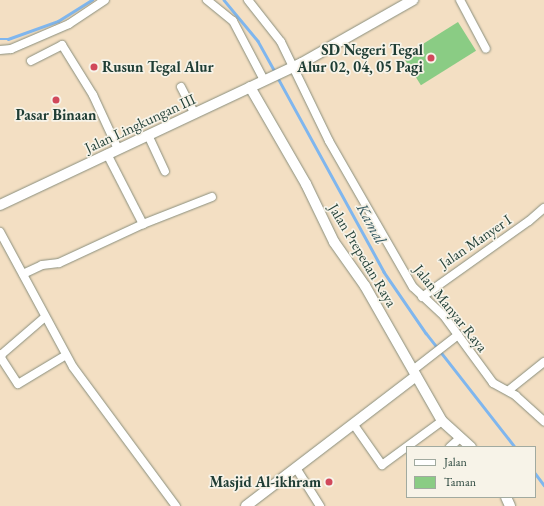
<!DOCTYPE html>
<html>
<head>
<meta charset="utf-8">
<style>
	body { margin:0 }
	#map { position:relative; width:544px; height:506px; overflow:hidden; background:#f3dfc3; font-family:"EB Garamond",serif }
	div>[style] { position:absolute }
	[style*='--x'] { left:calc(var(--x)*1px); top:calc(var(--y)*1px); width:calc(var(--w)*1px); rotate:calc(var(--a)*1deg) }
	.green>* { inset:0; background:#8acc84; transform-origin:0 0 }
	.stream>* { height:2.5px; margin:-1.25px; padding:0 1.25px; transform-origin:1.25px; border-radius:1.25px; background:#7fb6ee }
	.roads { filter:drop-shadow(0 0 1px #898e7c) drop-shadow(0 0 1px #898e7c) }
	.minor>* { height:8px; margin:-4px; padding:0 4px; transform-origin:4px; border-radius:4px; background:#fff }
	.tertiary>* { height:10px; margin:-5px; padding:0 5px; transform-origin:5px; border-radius:5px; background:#fff }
	.dots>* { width:11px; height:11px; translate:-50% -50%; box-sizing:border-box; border:2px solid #f7f3e8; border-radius:50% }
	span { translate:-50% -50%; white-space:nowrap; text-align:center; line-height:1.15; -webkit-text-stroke:3.5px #f7f3e8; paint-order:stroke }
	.poi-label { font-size:15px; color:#1f3d34; font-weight:700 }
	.right { translate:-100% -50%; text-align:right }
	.left { translate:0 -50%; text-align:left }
	.street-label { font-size:15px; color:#1f3d34 }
	.water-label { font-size:16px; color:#375b62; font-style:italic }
	.legend { position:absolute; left:406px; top:446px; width:130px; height:52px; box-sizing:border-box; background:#f7f3e8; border:1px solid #a1aaa0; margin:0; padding:5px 7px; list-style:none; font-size:12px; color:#1f3d34 }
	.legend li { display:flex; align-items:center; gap:8px; height:20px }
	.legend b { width:20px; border:1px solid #a1aaa0 }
</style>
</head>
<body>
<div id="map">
	<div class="green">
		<i style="left:458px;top:22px;width:34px;height:65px;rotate:58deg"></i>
	</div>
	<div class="stream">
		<i style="--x:224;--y:0;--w:53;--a:50.3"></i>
		<i style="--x:258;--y:41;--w:38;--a:61"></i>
		<i style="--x:0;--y:39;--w:8;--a:0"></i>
		<i style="--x:8;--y:39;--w:53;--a:-19.8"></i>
		<i style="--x:58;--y:21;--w:40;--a:-32"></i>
		<i style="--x:278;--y:78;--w:221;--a:61.3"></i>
		<i style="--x:384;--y:272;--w:74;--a:55.5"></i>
		<i style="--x:426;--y:333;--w:145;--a:52"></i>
		<i style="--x:535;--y:473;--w:15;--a:53"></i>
	</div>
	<div class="roads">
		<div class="minor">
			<i style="--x:207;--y:0;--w:33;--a:39"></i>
			<i style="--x:233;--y:21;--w:67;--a:62.3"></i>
			<i style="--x:248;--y:0;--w:53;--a:51.8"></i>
			<i style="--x:281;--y:42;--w:110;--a:64.1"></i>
			<i style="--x:329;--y:141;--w:168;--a:60.1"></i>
			<i style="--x:413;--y:287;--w:42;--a:43.1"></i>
			<i style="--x:444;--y:316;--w:83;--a:53.8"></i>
			<i style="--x:493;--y:383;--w:26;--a:29"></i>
			<i style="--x:516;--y:396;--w:38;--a:42"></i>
			<i style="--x:460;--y:0;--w:55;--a:62"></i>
			<i style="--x:0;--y:50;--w:11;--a:-5"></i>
			<i style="--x:11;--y:49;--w:63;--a:-23.3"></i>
			<i style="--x:69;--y:24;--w:43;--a:-33.7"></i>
			<i style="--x:31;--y:61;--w:35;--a:-27"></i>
			<i style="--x:62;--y:45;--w:59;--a:58.2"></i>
			<i style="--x:93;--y:95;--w:60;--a:65.2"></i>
			<i style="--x:181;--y:87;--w:30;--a:63"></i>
			<i style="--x:148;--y:135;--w:40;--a:65"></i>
			<i style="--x:107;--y:154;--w:79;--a:62.8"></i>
			<i style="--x:0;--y:232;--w:153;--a:61.6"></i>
			<i style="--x:73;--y:367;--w:173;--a:53.5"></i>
			<i style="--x:23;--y:274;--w:21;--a:-25"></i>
			<i style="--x:42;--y:265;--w:17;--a:-7"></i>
			<i style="--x:59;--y:263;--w:93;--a:-24.9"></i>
			<i style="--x:143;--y:224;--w:74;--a:-21.4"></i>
			<i style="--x:422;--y:297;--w:131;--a:-35.4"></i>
			<i style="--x:529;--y:221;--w:20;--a:-41"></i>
			<i style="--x:45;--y:317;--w:57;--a:139.3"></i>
			<i style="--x:2;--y:354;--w:4;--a:104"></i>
			<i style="--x:1;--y:358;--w:31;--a:57"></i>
			<i style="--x:18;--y:384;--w:56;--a:-31.1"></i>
			<i style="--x:413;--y:370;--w:57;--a:-37.9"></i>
			<i style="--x:509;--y:390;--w:45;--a:-38.7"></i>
			<i style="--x:354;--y:425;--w:49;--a:55"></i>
			<i style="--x:382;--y:465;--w:74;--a:-36.3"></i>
			<i style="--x:450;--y:447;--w:12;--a:-42"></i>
			<i style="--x:296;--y:468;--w:45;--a:57.7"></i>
		</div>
		<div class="tertiary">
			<i style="--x:250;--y:87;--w:112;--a:60"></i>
			<i style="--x:306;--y:184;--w:64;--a:64.2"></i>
			<i style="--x:334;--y:242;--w:54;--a:54.8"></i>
			<i style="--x:365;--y:286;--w:155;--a:60.3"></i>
			<i style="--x:442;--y:421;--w:39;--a:42"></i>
			<i style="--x:0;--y:205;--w:334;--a:-25.2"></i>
			<i style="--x:302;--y:63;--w:128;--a:-29.6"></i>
			<i style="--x:506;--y:497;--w:10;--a:66"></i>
			<i style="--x:246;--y:506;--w:214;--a:-37.4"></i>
		</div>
	</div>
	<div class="dots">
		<i style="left:431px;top:58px;background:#d1495b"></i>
		<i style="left:94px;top:67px;background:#d1495b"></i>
		<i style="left:56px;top:100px;background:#d1495b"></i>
		<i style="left:329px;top:482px;background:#d1495b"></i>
	</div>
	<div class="poi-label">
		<span class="right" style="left:423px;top:58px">SD Negeri Tegal<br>Alur 02, 04, 05 Pagi</span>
		<span class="left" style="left:102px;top:67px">Rusun Tegal Alur</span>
		<span style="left:56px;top:115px">Pasar Binaan</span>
		<span class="right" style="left:321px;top:482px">Masjid Al-ikhram</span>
	</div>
	<div class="street-label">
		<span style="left:140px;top:123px;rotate:-25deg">Jalan Lingkungan III</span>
		<span style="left:475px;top:241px;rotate:-34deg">Jalan Manyer I</span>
		<span style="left:363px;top:255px;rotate:59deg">Jalan Prepedan Raya</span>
		<span style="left:451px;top:308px;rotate:51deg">Jalan Manyar Raya</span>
	</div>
	<div class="water-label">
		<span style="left:371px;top:224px;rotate:61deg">Kamal</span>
	</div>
	<ul class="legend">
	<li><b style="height:5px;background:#fff"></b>Jalan</li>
	<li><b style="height:11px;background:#8acc84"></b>Taman</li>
	</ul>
</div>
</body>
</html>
